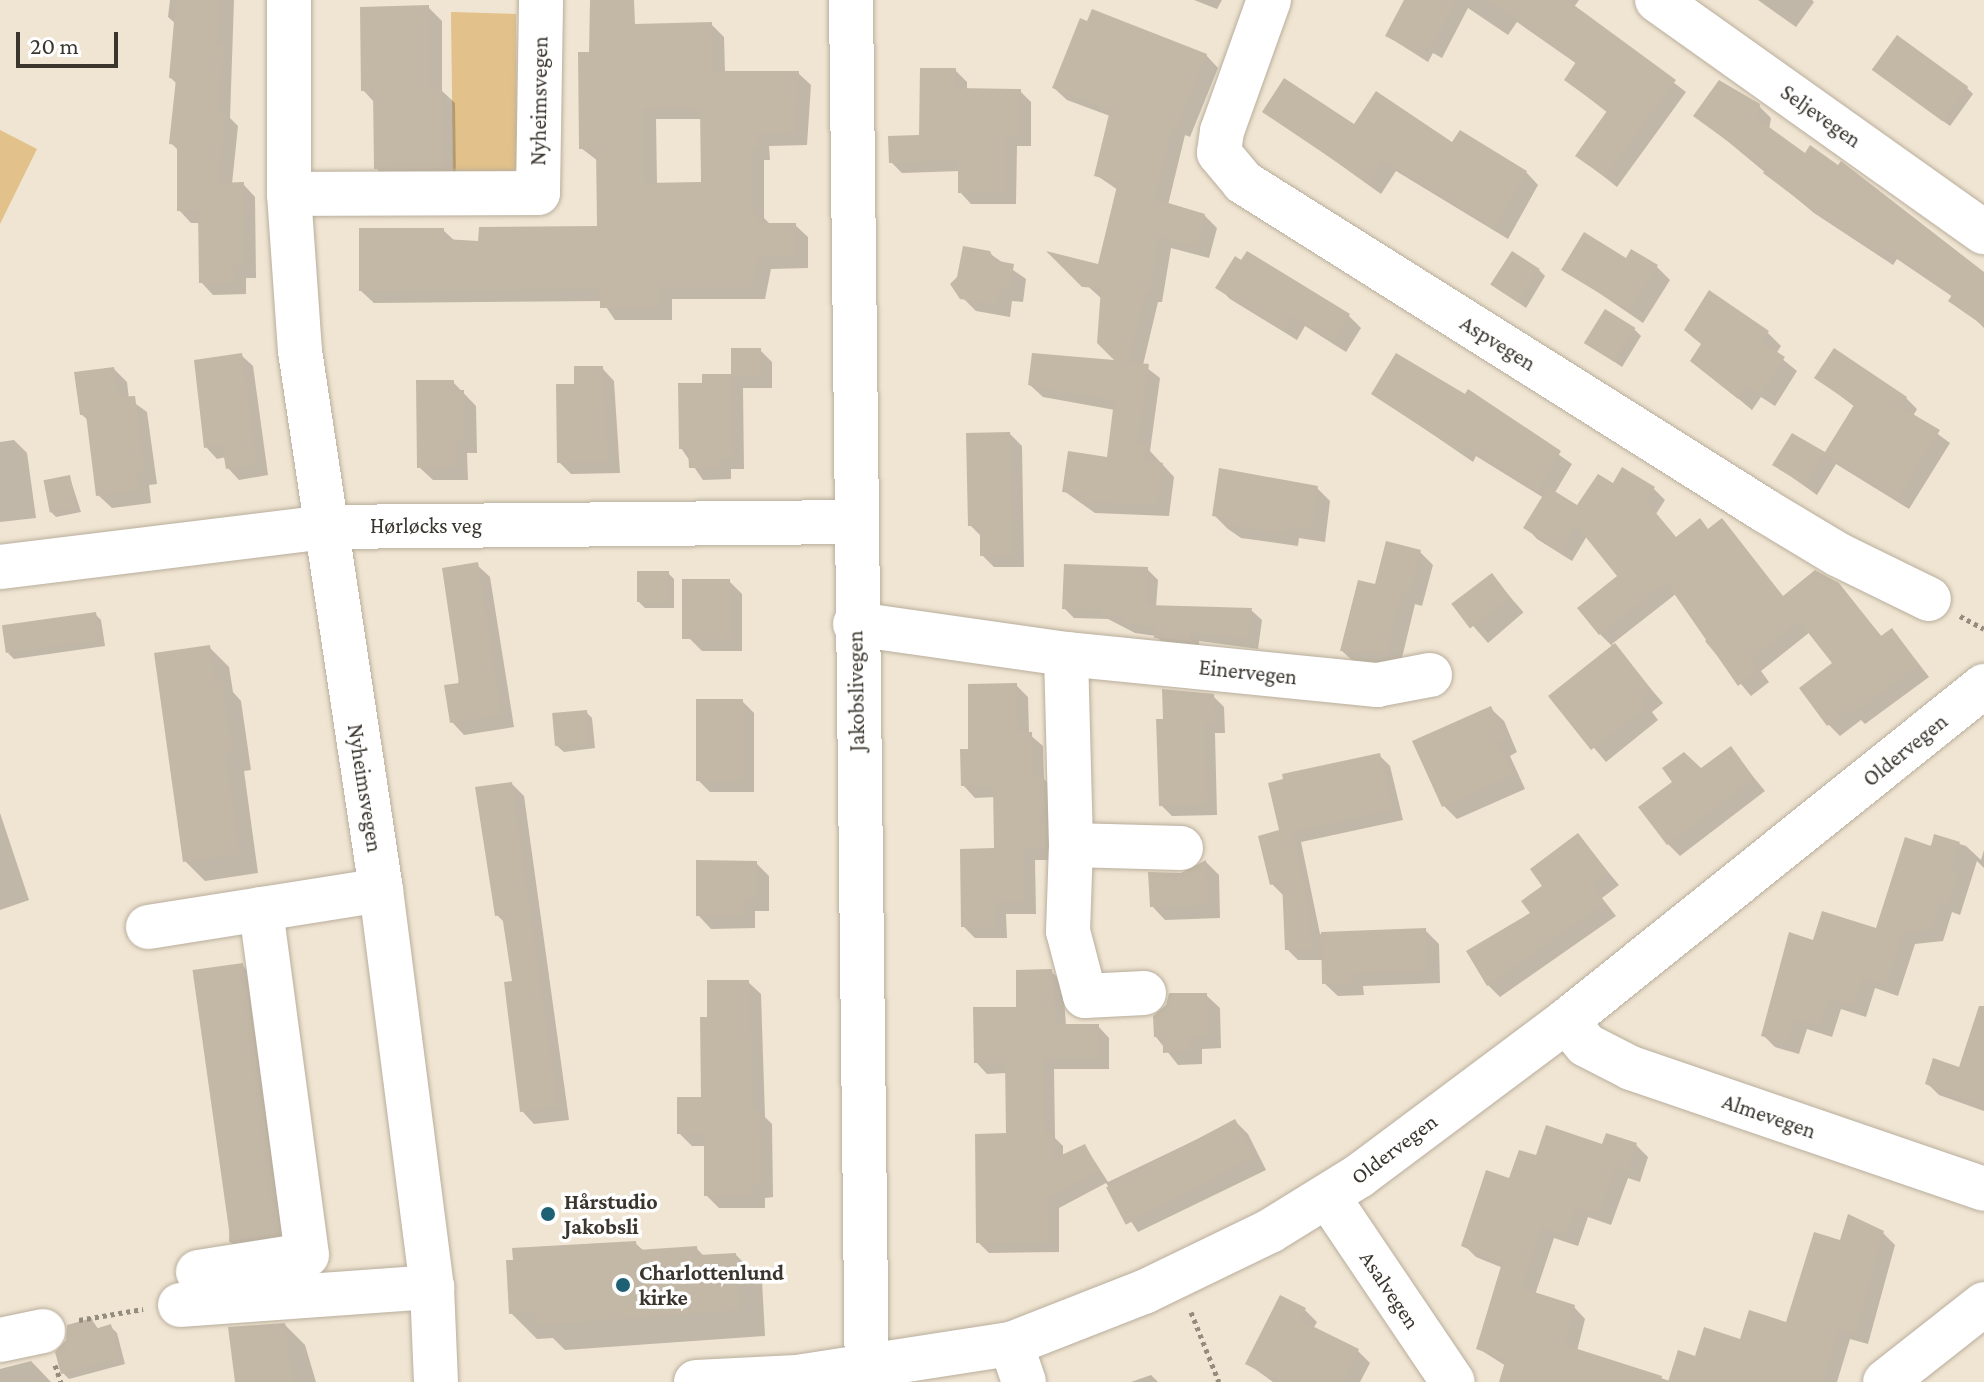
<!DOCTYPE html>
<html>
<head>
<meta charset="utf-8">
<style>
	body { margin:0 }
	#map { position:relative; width:1984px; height:1382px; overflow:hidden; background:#f0e5d2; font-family:"Crimson Pro",serif }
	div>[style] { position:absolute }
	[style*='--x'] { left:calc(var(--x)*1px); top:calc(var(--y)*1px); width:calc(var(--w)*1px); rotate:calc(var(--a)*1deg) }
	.green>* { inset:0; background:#e2c18a }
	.shadow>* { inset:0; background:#0003; transform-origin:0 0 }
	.building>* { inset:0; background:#c3b8a6; transform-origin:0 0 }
	.path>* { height:5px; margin-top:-2.5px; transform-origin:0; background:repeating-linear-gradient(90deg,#948c7f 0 4px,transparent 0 8px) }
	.roads { filter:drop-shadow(0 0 2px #b9ae9d) drop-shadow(0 0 2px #b9ae9d) }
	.minor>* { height:44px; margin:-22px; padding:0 22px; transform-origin:22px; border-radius:22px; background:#fff }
	.dots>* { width:22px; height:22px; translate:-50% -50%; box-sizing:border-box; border:4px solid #fff; border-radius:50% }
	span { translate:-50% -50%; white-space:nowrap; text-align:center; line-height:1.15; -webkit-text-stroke:7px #fff; paint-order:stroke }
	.street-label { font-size:22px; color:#3a362e }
	.poi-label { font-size:22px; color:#3a362e; font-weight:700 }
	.left { translate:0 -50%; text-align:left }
	.scale { position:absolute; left:16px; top:32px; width:102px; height:36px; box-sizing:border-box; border:4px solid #3a362e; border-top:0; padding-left:10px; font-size:24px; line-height:28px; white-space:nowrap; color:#3a362e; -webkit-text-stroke:6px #fff; paint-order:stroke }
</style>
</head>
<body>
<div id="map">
	<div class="green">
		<i style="clip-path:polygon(451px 12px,516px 14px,517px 167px,511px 173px,453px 178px)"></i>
		<i style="clip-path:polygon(0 130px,37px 149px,0 224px)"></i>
	</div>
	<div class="shadow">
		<i style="clip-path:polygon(170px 0,234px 0,230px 118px,238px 126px,232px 184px,243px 184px,255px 197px,256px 278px,246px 278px,246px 294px,213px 295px,201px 282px,200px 223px,191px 223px,179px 210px,179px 151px,171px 143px,178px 85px,171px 78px,176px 24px,168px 17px)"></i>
		<i style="clip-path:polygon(1194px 0,1222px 0,1217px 9px)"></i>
		<i style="clip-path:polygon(1406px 0,1579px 0,1574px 7px,1686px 92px,1617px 187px,1578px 156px,1608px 113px,1566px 80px,1577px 64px,1517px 22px,1508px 35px,1468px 8px,1442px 58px,1433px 53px,1428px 62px,1387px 36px)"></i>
		<i style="clip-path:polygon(1758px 0,1812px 0,1814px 2px,1796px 27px)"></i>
		<i style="clip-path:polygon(428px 7px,442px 21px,442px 91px,455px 103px,456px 181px,389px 181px,376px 168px,375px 103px,363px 90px)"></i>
		<i style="clip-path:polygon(evenodd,711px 24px,724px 37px,725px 73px,798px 73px,811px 85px,807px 145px,769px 146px,770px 160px,764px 160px,764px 218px,771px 225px,795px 225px,808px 237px,808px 268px,771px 269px,765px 299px,672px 299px,672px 320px,615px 320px,602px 301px,374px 303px,361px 291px,443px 230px,456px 242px,480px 243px,599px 228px,598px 161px,581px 148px,591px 54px,711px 24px,656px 119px,702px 119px,703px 184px,657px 184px,656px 119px)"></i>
		<i style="clip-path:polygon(1206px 55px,1218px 68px,1190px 137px,1185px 135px,1168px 205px,1204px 215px,1217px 228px,1209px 258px,1171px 248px,1162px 302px,1158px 302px,1143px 365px,1160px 378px,1150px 451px,1174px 477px,1169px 516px,1095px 513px,1064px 491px,1108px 459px,1115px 410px,1043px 397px,1030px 385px,1119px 363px,1102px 299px,1053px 255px,1099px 266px,1118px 190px,1096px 175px,1110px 116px,1067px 100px,1054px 88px)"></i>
		<i style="clip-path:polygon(955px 70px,967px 82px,967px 90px,1020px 91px,1031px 102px,1031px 146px,1017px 146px,1016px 204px,971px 204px,960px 192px,960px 171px,902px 173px,891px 162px,921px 137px)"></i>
		<i style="clip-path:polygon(1874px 70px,1967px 88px,1973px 94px,1950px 126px)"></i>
		<i style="clip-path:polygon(1759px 106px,1771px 118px,1769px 130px,1984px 274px,1984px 328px,1953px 297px,1897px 259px,1893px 265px,1814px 213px,1696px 115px)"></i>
		<i style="clip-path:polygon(1265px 111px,1453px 145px,1526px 172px,1538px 185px,1508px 239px,1396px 171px,1381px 194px)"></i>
		<i style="clip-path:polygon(989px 253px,1026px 279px,1023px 302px,1012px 301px,1010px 317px,976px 311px,962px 297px)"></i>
		<i style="clip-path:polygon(1247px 254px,1349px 316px,1361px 328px,1346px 352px,1305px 326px,1297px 340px,1230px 299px,1218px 287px)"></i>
		<i style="clip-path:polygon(1626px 260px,1656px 266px,1670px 280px,1643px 323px,1564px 269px)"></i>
		<i style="clip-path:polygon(1539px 270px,1545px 276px,1526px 308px,1493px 285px)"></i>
		<i style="clip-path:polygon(1709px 292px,1768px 333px,1781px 346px,1776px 354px,1797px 371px,1775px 406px,1761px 397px,1752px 410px,1693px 361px,1703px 345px)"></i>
		<i style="clip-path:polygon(1635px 330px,1641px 336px,1622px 367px,1587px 343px)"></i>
		<i style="clip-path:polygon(760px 350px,772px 362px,772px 388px,743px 388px,744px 469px,731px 469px,731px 479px,703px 480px,681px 448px,704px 385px,733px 376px)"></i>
		<i style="clip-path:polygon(241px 355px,253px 366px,268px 475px,239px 480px,228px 468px,226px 457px,217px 459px,206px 447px)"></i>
		<i style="clip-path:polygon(602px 368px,614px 381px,620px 473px,571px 474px,559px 462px,576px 386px)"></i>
		<i style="clip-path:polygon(114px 369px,127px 382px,129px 399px,147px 412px,157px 484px,149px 485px,151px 503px,112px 508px,98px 495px,89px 421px,81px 414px)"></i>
		<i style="clip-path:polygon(1817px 378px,1906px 398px,1917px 409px,1913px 416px,1950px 443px,1909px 509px,1836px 464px,1817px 495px,1775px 465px,1793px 436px,1825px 455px,1855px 407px)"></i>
		<i style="clip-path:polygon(453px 382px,476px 406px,477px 453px,467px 453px,468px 480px,433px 480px,419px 467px)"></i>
		<i style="clip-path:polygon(1469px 391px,1572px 464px,1554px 494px,1577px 508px,1613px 486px,1654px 489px,1665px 500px,1656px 514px,1677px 539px,1710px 531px,1784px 598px,1838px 585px,1883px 638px,1891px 631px,1902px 642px,1929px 677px,1865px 724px,1861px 720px,1840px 736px,1828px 724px,1834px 664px,1810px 632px,1761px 671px,1769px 682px,1751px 696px,1705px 641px,1711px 637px,1677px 593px,1612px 644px,1663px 703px,1652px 712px,1658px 720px,1606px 762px,1551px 697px,1613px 647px,1600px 634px,1620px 576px,1587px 536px,1572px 561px,1537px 539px,1526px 527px,1544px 498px,1476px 456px,1473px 462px,1374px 394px,1466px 397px)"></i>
		<i style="clip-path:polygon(1010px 434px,1022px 446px,1024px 567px,994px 567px,982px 555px,982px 537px,970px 525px)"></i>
		<i style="clip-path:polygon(14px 440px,27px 453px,36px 518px,0 522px,0 442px)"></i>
		<i style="clip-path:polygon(1221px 470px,1317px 488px,1330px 501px,1325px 542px,1299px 538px,1298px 546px,1241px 538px,1228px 529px,1214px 515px)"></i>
		<i style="clip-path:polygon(70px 478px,81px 512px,56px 517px,50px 511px)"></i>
		<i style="clip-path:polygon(1420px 552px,1433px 565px,1422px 606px,1415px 604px,1400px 666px,1356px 664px,1342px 651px,1376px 587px)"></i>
		<i style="clip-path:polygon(477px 565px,490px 577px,514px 727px,464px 735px,452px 722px)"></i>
		<i style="clip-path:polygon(1147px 569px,1158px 580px,1156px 607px,1251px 610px,1262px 620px,1258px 649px,1199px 641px,1199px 651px,1167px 647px,1156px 636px,1135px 633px,1108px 619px,1074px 618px,1064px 608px)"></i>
		<i style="clip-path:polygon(668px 573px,674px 579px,674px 608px,645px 608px,639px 602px)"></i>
		<i style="left:1492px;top:576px;width:48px;height:47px;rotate:49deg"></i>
		<i style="clip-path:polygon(684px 581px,729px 581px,742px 594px,742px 651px,702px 651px,689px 638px)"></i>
		<i style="clip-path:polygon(95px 614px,101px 620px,105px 646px,14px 659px,8px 653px)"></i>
		<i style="clip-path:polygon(209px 647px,229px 667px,233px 692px,241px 701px,251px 770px,244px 771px,258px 873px,205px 881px,185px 861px)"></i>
		<i style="clip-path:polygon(1016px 685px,1028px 697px,1029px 734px,1043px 746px,1044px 779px,1056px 791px,1057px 860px,1035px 860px,1036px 914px,1006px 914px,1007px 938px,975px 938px,963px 926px,996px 850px,995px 797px,975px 798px,963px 785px,971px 751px)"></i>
		<i style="clip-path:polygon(1213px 696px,1224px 707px,1225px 733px,1215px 733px,1217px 815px,1172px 816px,1161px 805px)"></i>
		<i style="clip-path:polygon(742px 701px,754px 713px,754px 792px,710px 792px,698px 780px)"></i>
		<i style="clip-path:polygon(1490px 708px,1504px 721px,1517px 752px,1510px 756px,1525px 789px,1457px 819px,1444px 806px)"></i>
		<i style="clip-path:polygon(586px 712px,592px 718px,595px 748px,564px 752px,557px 746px)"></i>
		<i style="clip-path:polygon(1730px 749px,1765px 791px,1680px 856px,1668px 844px)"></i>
		<i style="clip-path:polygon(1379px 755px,1390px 766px,1403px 820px,1301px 842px,1320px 934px,1425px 930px,1439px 944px,1440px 983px,1363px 986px,1364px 995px,1338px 996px,1324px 983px,1324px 960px,1298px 960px,1287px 949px,1283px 895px,1272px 884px,1281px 832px)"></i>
		<i style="clip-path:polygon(512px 784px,524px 796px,569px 1120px,534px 1124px,522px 1111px,514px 982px,505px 923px,497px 915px)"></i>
		<i style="clip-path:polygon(0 813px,29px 900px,0 910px)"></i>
		<i style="clip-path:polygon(1578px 836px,1619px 885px,1602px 898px,1616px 916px,1500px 997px,1488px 985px)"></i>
		<i style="clip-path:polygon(1936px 837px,1966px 846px,1981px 860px,1984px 850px,1984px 868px,1977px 861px,1960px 915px,1952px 912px,1943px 941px,1915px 944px,1898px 996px,1875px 988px,1866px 1017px,1841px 1009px,1832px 1037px,1807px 1029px,1799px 1054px,1775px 1047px,1763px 1035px,1814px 943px,1878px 930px)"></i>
		<i style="clip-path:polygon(1206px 862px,1219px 875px,1220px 918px,1165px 920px,1152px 906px,1182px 875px)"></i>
		<i style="clip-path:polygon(756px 863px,769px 876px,769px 911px,755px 911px,755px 928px,711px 929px,698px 915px)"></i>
		<i style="clip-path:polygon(242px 965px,262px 985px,298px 1254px,249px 1261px,229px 1241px)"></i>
		<i style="clip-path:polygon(1051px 971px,1063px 983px,1066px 1026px,1098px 1026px,1109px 1038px,1109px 1069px,1054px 1069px,1055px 1138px,1063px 1146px,1063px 1156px,1085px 1146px,1108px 1182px,1235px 1121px,1248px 1134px,1266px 1170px,1138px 1232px,1106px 1183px,1059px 1208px,1059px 1252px,989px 1253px,978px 1242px,1008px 1135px,1007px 1073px,987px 1074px,976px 1062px)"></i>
		<i style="clip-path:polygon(748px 982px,761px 994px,765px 1117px,772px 1124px,773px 1197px,765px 1198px,765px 1208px,719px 1208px,706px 1195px,706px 1146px,692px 1146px,679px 1133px,703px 1099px,709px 1019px)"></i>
		<i style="clip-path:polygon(1206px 995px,1220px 1008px,1221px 1048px,1202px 1049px,1202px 1064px,1178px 1065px,1156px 1037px)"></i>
		<i style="clip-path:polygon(1984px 1033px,1984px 1111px,1939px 1095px,1927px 1083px,1960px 1069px)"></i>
		<i style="clip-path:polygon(1636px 1145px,1648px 1157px,1640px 1182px,1628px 1178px,1611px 1225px,1588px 1217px,1578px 1246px,1554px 1238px,1535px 1295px,1574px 1307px,1585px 1319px,1577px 1351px,1670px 1381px,1696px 1358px,1787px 1324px,1841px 1243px,1883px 1233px,1895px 1245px,1868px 1344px,1850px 1339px,1837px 1382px,1501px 1382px,1506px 1366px,1479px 1349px,1503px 1268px,1476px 1257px,1464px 1245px,1510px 1180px,1537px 1158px)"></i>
		<i style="clip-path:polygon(635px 1243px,644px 1251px,696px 1248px,705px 1257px,736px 1255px,762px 1281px,765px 1336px,565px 1350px,553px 1338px,537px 1339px,511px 1313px,515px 1262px)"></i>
		<i style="clip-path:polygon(1305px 1310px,1317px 1322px,1313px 1329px,1358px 1351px,1370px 1363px,1360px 1382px,1273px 1382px,1248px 1364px)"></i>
		<i style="clip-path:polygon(92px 1320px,99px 1330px,111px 1327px,117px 1333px,125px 1364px,69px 1379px,62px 1372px)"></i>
		<i style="clip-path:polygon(285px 1325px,305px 1345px,316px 1382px,237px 1382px)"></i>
		<i style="clip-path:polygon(31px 1361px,51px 1382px,0 1382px,0 1369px)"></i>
		<i style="clip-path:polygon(1151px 1375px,1158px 1382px,1131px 1382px)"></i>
	</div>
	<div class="building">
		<i style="clip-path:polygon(176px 0,221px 0,217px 45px,224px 46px,218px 111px,226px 112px,219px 183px,244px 182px,244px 266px,234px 266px,235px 283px,199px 283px,198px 211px,177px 211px,177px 145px,169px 144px,176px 79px,169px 78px)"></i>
		<i style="clip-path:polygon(evenodd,590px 0,634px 0,635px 24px,712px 22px,713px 71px,799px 71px,795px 133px,758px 134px,758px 148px,752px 148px,752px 210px,758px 210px,758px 223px,796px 223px,796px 256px,759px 257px,753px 287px,660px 287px,660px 308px,600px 308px,600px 289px,359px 291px,359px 228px,444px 228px,444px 239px,478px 241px,479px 227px,597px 226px,596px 149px,579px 149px,578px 52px,589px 52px,590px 0,644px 107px,700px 108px,701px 182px,645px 183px,644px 107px)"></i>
		<i style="clip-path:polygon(1404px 0,1456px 0,1431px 49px,1422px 44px,1417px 52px,1385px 36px)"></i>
		<i style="clip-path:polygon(1487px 0,1567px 0,1676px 80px,1605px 177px,1575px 156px,1607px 111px,1564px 80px,1576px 62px)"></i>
		<i style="clip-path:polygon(429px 5px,430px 87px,442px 87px,443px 168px,374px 169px,373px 91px,361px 91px,360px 7px)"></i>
		<i style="clip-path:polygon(1092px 9px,1207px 54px,1178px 126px,1173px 124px,1155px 199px,1205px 214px,1197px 247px,1159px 237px,1150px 291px,1146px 291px,1129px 362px,1149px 364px,1138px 444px,1147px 445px,1145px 460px,1163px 463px,1157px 505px,1081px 501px,1082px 494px,1062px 492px,1068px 451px,1107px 457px,1114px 401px,1028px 385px,1032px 353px,1114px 360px,1097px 343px,1101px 288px,1082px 287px,1046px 251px,1098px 264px,1118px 182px,1094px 176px,1110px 110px,1052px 88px,1080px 18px,1087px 21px)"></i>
		<i style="left:1897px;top:35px;width:88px;height:43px;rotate:36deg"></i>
		<i style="clip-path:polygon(920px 68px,956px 68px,956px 88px,1021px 89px,1020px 136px,1006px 135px,1006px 193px,958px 193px,958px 160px,889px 163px,888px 136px,919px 135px)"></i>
		<i style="clip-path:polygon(1284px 78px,1354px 124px,1376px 91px,1452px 142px,1460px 130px,1527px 171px,1495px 229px,1383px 160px,1368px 183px,1262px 112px)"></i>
		<i style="clip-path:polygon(1719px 80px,1760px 104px,1758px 119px,1805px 153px,1810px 145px,1838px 165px,1841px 161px,1984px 272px,1984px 326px,1948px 301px,1952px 295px,1884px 248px,1880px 254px,1871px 250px,1800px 201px,1763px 173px,1766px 169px,1693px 116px)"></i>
		<i style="clip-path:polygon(1584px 232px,1626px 258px,1631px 249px,1658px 265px,1629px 311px,1561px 270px)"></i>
		<i style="clip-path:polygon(963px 246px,990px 251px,994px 260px,1014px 264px,1010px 289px,1000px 288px,997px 304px,960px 299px,950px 284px,957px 277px)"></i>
		<i style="clip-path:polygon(1247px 251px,1350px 314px,1334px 341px,1292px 316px,1284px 330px,1215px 288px,1235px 256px,1241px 260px)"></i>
		<i style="left:1512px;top:251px;width:33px;height:40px;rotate:33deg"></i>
		<i style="clip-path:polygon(1709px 290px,1769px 331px,1762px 342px,1785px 357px,1761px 394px,1747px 385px,1738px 399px,1690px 361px,1701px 344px,1684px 330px)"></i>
		<i style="left:1605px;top:309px;width:36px;height:40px;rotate:32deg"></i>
		<i style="clip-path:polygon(731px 348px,761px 348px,761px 377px,732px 377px,733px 458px,720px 458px,720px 468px,689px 468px,688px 449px,679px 449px,678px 383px,702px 383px,702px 374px,731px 374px)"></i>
		<i style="clip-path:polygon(1834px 348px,1907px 397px,1901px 407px,1940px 430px,1898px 499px,1824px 455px,1805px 485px,1772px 465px,1792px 433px,1825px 452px,1854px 405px,1814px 378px)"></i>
		<i style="clip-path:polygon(242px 353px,257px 464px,226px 469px,222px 445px,204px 448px,194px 360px)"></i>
		<i style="clip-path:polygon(1396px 353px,1465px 394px,1468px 389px,1561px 451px,1537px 491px,1464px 446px,1460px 452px,1371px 394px)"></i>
		<i style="clip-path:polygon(574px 366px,603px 366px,608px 462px,557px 463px,556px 384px,574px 384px)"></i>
		<i style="clip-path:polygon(114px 367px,119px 397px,135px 396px,145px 471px,136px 472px,139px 490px,96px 496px,86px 415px,80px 415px,74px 372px)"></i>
		<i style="clip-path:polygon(416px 380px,454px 380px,454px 390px,464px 390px,464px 440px,455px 440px,455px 467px,417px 468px)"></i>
		<i style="clip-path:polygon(1010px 432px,1013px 556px,980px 556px,980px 526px,968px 526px,966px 433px)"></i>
		<i style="clip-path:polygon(1622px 467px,1655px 487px,1646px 501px,1676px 537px,1700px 518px,1708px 529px,1722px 518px,1783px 596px,1815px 570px,1839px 583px,1881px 636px,1892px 628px,1919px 665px,1853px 714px,1849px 709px,1827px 726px,1799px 688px,1832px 663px,1799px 621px,1751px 659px,1759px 669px,1738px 686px,1666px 582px,1599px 635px,1577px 608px,1617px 576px,1576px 525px,1560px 551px,1523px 528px,1548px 487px,1577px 505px,1598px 474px,1613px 483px)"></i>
		<i style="clip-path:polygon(1219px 468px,1318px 486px,1312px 529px,1286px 526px,1286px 533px,1226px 525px,1227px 518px,1212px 516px)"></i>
		<i style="left:70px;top:475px;width:33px;height:27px;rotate:79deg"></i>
		<i style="clip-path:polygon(1386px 541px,1421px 550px,1409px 594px,1402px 592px,1387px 653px,1340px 651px,1358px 580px,1375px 584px)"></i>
		<i style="clip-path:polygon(478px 562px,502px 715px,450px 723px,444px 685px,459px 683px,442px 568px)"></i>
		<i style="clip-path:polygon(1064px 564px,1148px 567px,1147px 605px,1252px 608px,1248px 639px,1190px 632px,1190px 641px,1154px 638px,1155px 627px,1122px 623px,1123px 617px,1102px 616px,1102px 610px,1062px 609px)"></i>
		<i style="left:637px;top:571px;width:32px;height:31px"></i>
		<i style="left:1492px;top:573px;width:31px;height:51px;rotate:53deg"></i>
		<i style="left:682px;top:579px;width:48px;height:60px"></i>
		<i style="left:96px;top:612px;width:28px;height:95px;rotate:82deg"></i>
		<i style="clip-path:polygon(1615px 643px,1651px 689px,1640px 698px,1647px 706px,1591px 750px,1548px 696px)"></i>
		<i style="clip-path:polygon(210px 645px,215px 680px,222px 679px,232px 751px,225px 751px,240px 854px,183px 862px,154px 653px)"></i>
		<i style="clip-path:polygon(1017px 683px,1018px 732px,1032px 732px,1033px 777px,1044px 776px,1046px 848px,1024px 848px,1024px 902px,995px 903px,995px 927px,961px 927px,960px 849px,994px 848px,993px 786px,961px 786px,960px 749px,968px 749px,968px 684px)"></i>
		<i style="clip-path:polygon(1162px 689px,1214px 694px,1215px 722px,1205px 722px,1207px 805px,1159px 806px,1156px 719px,1163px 719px)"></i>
		<i style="left:696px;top:699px;width:47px;height:82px"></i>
		<i style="clip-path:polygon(1491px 706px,1506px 739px,1498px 742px,1513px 775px,1442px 807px,1412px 741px)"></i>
		<i style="left:587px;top:710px;width:33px;height:35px;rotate:85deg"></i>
		<i style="clip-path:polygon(1731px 746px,1754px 778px,1667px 845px,1638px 807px,1672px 782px,1662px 768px,1684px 752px,1701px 768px)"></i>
		<i style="clip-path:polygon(1380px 753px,1393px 810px,1292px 832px,1310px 909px,1311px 950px,1285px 950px,1282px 882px,1270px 885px,1258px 836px,1279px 830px,1268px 783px,1283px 779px,1282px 774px)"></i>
		<i style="clip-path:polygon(512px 782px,558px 1107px,520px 1112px,504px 982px,512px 981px,502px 915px,495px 916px,475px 787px)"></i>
		<i style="clip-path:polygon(1578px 833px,1608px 872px,1592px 885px,1605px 903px,1487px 986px,1466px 951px,1530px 913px,1521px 901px,1542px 886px,1530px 869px)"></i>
		<i style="clip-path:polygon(1934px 834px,1960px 842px,1951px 870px,1959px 872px,1949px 904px,1940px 902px,1931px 929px,1903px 933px,1886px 985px,1863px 978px,1854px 1006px,1829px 998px,1820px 1026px,1795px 1019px,1788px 1043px,1761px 1036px,1789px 932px,1813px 940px,1822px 911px,1876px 928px,1905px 837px,1931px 846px)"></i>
		<i style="clip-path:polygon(696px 860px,757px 861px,757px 898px,743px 898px,743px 916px,696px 916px)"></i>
		<i style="clip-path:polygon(1206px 860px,1208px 905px,1150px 907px,1148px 872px,1181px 873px)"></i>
		<i style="clip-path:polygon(1426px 928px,1427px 971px,1351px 973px,1351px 983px,1322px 984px,1321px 932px)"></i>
		<i style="left:243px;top:963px;width:273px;height:51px;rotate:82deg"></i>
		<i style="clip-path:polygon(1052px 969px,1056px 1024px,1099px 1024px,1099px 1059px,1044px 1058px,1045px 1133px,1053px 1133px,1053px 1159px,1085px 1144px,1099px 1171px,1048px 1197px,1049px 1242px,976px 1243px,975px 1134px,1006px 1133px,1005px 1063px,974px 1063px,973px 1007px,1016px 1007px,1016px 970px)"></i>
		<i style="clip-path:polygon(707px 980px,749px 980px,753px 1109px,760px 1109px,761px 1185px,753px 1185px,753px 1196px,704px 1196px,704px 1134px,677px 1134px,677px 1097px,701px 1097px,700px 1017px,707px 1017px)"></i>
		<i style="clip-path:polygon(1169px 993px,1207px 993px,1208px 1036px,1190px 1037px,1190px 1051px,1163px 1053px,1163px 1037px,1154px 1037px,1153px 1016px,1166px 1005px)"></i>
		<i style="clip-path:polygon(1979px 1006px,1984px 1006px,1984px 1107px,1925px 1084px,1933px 1058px,1959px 1067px)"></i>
		<i style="left:1235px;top:1119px;width:42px;height:146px;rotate:62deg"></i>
		<i style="clip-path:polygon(1546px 1125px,1602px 1144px,1606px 1133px,1637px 1143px,1628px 1172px,1616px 1168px,1599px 1214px,1576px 1207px,1566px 1235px,1542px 1227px,1522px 1288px,1575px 1305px,1565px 1345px,1662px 1376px,1661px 1382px,1499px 1382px,1506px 1359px,1476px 1349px,1502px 1263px,1461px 1246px,1486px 1170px,1509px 1178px,1519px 1150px,1536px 1155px)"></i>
		<i style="clip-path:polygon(1848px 1214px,1884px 1231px,1856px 1334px,1839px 1328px,1823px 1382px,1668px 1382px,1678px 1350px,1695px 1356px,1704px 1327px,1740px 1339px,1749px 1310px,1786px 1322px,1814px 1232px,1840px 1240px)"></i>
		<i style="clip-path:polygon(636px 1241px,637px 1250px,697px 1246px,698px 1255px,736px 1253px,740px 1310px,536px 1325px,536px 1312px,509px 1314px,506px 1260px,513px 1260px,512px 1248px)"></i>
		<i style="clip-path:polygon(1280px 1295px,1306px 1308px,1300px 1320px,1359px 1349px,1343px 1382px,1282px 1382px,1245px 1364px)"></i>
		<i style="clip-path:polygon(92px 1318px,95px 1329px,111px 1324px,120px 1358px,61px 1374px,55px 1352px,66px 1340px,67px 1325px)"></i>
		<i style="clip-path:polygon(285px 1323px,293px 1382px,235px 1382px,228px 1327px)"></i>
	</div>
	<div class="path">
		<i style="--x:1960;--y:616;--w:27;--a:28"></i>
		<i style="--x:1191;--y:1312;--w:75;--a:68.2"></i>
		<i style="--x:79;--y:1320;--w:65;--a:-9.8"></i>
		<i style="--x:55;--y:1365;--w:18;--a:71"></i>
	</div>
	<div class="roads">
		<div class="minor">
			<i style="--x:289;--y:0;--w:194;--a:90"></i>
			<i style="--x:289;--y:194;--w:157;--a:86"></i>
			<i style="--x:300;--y:351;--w:545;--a:81.45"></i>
			<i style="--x:381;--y:890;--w:400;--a:82.7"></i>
			<i style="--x:432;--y:1287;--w:95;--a:87.6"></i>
			<i style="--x:851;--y:0;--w:1382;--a:89.34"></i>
			<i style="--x:1269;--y:0;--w:139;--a:109.7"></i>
			<i style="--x:1222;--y:131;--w:22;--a:98"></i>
			<i style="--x:1219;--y:153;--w:38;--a:50"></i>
			<i style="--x:1243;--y:182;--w:616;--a:32.19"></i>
			<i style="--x:1764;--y:510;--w:87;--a:31"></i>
			<i style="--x:1839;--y:555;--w:100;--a:26.1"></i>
			<i style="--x:1657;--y:0;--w:401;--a:35.4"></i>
			<i style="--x:289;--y:194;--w:249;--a:-0.2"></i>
			<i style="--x:538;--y:193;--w:193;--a:-89.1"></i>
			<i style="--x:0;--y:567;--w:327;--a:-7"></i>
			<i style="--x:325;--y:527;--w:529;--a:-0.54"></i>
			<i style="--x:855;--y:624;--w:213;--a:8.1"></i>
			<i style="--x:1066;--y:654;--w:313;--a:5.7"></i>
			<i style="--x:1377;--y:685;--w:54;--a:-10.7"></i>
			<i style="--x:1066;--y:654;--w:191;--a:88.5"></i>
			<i style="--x:148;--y:927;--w:236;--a:-9"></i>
			<i style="--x:1144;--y:993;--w:59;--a:177.1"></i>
			<i style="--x:1085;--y:996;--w:67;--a:-104.7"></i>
			<i style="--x:1068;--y:931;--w:86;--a:-88"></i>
			<i style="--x:1071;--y:845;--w:110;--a:1.6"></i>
			<i style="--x:1566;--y:1021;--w:31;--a:50"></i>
			<i style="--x:1586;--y:1045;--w:51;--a:27.1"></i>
			<i style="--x:1631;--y:1068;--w:373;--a:18.9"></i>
			<i style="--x:1328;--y:1197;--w:223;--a:56"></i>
			<i style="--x:198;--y:1272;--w:110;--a:-8.9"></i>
			<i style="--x:307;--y:1255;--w:349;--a:-97.6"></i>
			<i style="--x:180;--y:1305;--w:253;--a:-4.1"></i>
			<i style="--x:0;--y:1340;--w:44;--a:-11.8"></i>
			<i style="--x:1011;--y:1344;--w:40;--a:71.1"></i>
			<i style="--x:696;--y:1382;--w:101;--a:-2.8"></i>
			<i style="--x:797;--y:1377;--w:217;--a:-8.8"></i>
			<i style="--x:1011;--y:1344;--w:143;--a:-21.4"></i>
			<i style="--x:1144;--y:1292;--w:140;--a:-25.8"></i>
			<i style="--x:1270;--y:1231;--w:105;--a:-31.7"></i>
			<i style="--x:1359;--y:1176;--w:259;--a:-36.8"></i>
			<i style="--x:1566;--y:1021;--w:536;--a:-38.71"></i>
			<i style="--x:1885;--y:1382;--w:126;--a:-38.2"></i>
		</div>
	</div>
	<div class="dots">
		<i style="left:548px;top:1214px;background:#1f6174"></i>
		<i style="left:623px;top:1285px;background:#1f6174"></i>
	</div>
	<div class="street-label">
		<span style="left:539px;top:101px;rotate:-89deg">Nyheimsvegen</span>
		<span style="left:1821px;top:116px;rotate:35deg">Seljevegen</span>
		<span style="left:1498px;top:343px;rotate:32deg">Aspvegen</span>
		<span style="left:426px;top:526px">Hørløcks veg</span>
		<span style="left:1248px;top:672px;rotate:6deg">Einervegen</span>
		<span style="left:856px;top:691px;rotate:-91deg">Jakobslivegen</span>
		<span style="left:1905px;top:750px;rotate:-39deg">Oldervegen</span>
		<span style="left:365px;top:788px;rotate:81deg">Nyheimsvegen</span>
		<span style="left:1769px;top:1116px;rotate:19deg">Almevegen</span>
		<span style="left:1394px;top:1149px;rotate:-37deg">Oldervegen</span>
		<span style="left:1390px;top:1290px;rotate:56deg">Asalvegen</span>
	</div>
	<div class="poi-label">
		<span class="left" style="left:564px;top:1214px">Hårstudio<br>Jakobsli</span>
		<span class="left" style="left:639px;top:1285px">Charlottenlund<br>kirke</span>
	</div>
	<div class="scale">20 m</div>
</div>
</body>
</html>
